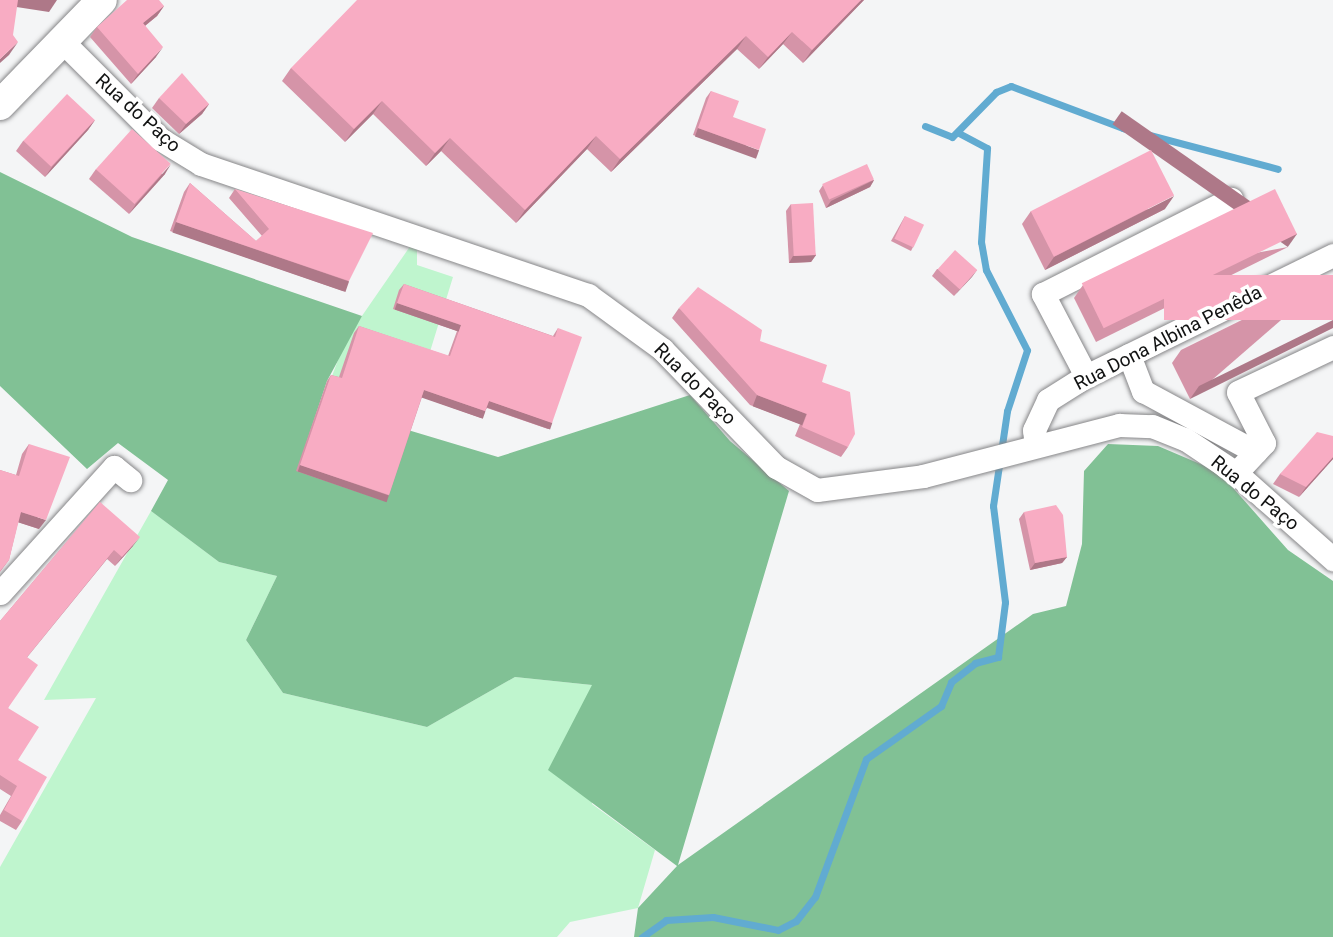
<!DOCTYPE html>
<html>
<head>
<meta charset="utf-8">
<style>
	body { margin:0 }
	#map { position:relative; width:1333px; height:937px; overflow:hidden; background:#f4f5f6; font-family:Roboto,sans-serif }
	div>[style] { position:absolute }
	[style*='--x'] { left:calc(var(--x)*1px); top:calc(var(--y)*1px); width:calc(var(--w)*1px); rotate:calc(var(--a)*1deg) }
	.green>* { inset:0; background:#bff5ce }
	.forest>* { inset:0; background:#81c195 }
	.stream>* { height:7px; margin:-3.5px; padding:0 3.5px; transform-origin:3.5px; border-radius:3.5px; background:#61abd1 }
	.roads { filter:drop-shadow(0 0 2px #868688) drop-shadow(0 0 2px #868688) }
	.minor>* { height:23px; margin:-11.5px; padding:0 11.5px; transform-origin:11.5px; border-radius:11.5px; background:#fff }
	.tertiary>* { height:30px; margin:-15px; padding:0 15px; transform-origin:15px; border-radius:15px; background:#fff }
	.wall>* { inset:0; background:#d594a8 }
	.shaded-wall>* { inset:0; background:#ae7888; transform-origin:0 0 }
	.building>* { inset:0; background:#f8acc3; transform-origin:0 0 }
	span { translate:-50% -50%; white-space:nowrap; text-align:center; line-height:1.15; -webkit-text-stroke:7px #fff; paint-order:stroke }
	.street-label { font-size:19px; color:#111212 }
</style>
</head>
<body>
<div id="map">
	<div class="green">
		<i style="clip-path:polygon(411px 245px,417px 248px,417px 265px,453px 277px,384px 501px,296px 471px,346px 339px)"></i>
		<i style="clip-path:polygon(151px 511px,219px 562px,277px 576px,246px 640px,283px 693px,427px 727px,515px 677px,592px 685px,592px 804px,655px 850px,638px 908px,570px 922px,557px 937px,0 937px,0 867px,96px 698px,44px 700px)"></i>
	</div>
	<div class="forest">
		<i style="clip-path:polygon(0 172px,132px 237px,362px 316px,327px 381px,297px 471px,408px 430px,498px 457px,690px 395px,730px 441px,789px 491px,678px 865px,1033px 614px,1066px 606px,1082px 544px,1084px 471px,1108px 444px,1158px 446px,1219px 472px,1288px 550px,1333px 581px,1333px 937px,634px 937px,638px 908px,677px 866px,548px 770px,592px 685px,515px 677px,427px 727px,283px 693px,246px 640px,277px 576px,219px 562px,151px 511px,168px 480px,118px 443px,87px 469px,0 386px)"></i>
	</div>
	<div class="stream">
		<i style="--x:925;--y:126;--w:29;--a:22"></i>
		<i style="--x:952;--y:137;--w:63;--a:-45.6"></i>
		<i style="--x:996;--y:92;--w:16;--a:-22"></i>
		<i style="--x:1011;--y:86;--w:120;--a:20.6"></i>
		<i style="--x:1123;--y:128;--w:160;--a:14.8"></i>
		<i style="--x:642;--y:937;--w:29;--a:-35"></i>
		<i style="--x:666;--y:920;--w:47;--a:-3.7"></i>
		<i style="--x:713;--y:917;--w:66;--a:11.3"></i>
		<i style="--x:778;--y:930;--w:20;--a:-27"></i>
		<i style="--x:796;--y:921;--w:31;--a:-52"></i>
		<i style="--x:815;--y:897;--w:147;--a:-69.7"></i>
		<i style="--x:866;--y:759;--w:92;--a:-35.2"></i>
		<i style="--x:941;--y:706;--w:26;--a:-67"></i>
		<i style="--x:951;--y:682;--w:31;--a:-38"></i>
		<i style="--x:975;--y:663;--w:24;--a:-15"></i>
		<i style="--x:998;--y:657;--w:55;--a:-82.7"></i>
		<i style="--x:1005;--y:602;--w:97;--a:-97.1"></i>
		<i style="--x:993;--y:506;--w:96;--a:-81.6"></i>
		<i style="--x:1007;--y:411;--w:64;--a:-71.8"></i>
		<i style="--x:1027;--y:350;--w:90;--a:-117.1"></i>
		<i style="--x:986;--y:270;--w:28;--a:-100"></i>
		<i style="--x:981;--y:242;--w:94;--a:-86.3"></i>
		<i style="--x:987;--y:148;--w:32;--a:-152"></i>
	</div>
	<div class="roads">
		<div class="minor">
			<i style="--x:64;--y:43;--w:136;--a:45"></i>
			<i style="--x:160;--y:139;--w:48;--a:31.4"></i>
			<i style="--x:201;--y:164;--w:409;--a:18.7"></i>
			<i style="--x:588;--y:295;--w:92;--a:36.1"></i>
			<i style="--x:662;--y:349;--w:164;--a:46"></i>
			<i style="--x:776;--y:467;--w:47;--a:29.3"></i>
			<i style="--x:817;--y:490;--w:107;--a:-7.5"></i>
			<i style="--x:923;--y:476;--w:203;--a:-14.6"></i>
			<i style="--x:1119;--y:425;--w:33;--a:2"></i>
			<i style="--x:1152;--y:426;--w:35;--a:22"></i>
			<i style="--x:1185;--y:439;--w:61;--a:33.7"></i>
			<i style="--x:1236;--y:473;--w:130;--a:41.6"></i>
			<i style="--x:1129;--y:355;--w:39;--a:69"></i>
			<i style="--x:1143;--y:391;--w:128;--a:28.4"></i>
			<i style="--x:1086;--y:376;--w:93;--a:-117.7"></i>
			<i style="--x:1043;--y:294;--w:211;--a:-26.8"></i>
			<i style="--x:1036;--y:446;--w:16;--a:-97"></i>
			<i style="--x:1034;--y:430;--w:33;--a:-65"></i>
			<i style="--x:1048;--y:400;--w:45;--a:-32.3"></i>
			<i style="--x:1086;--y:376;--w:275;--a:-26.1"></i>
			<i style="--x:1236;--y:473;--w:41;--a:-47"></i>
			<i style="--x:1264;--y:443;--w:57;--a:-117"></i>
			<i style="--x:1238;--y:392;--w:105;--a:-25.3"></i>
			<i style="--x:0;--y:593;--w:170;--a:-47.9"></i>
			<i style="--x:114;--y:467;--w:21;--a:39"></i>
		</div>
		<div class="tertiary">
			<i style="--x:0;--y:105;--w:146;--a:-45.8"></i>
		</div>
	</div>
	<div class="wall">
		<i style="clip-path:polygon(864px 0,803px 63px,783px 44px,759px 69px,737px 49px,611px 172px,587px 149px,516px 223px,441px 151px,426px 166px,373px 114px,345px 142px,282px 81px,291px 68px)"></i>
		<i style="clip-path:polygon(164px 6px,157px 16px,145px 26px,156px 57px,131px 84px,90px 37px,97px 27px)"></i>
		<i style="clip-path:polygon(711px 91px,754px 157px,693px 135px,706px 98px)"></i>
		<i style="clip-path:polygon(159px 98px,209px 104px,202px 114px,179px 134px,152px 108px)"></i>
		<i style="clip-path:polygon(95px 120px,88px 130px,45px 177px,16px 151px,23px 141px)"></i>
		<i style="clip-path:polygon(96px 169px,165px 174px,129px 214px,89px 179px)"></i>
		<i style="clip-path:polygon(874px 180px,870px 187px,826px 208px,819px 191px,823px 185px)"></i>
		<i style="clip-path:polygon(190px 183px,256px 241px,262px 236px,229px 198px,235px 189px,349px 281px,343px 291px,170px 231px,184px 192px)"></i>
		<i style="clip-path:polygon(791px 204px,816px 255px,811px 262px,789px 263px,786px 211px)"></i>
		<i style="clip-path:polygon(1165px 209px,1045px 270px,1022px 224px,1031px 211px)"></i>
		<i style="clip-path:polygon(905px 216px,913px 247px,911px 251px,891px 241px)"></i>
		<i style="clip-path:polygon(1288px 247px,1096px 342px,1074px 298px,1083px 285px)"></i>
		<i style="clip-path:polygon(937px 269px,977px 270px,954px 296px,932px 276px)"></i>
		<i style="clip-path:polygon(1333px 275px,1190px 399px,1172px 363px,1181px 350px)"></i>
		<i style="clip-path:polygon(404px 284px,553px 336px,558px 328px,552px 423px,548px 429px,487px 408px,481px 418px,422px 397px,389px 495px,384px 501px,296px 471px,327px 381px,331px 375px,339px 377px,354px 333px,359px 326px,448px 356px,457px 331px,393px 309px,399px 290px)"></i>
		<i style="clip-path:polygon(679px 308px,822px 382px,848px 447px,841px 457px,795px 436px,800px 424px,750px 405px,672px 318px)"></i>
		<i style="clip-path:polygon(1333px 436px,1333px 459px,1299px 497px,1273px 484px,1280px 474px)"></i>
		<i style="clip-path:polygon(29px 444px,39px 529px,18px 522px,9px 560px,0 572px,0 470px,16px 475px,22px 454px)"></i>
		<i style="clip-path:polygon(100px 502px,133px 546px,115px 566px,107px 559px,27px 657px,8px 708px,18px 760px,22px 821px,16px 830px,0 821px,0 815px,11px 796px,0 789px,0 621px)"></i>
		<i style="clip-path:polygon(1024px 512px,1067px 557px,1062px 563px,1030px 570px,1019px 519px)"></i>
	</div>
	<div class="shaded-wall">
		<i style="clip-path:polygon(15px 0,57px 0,49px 12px,10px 6px)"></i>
		<i style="clip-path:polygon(861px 0,864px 0,803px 63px,812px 50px)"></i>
		<i style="clip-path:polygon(164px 6px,157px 16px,136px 33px,143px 23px)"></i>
		<i style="clip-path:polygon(792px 32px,783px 44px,759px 69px,768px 57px)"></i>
		<i style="clip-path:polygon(746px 36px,737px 49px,611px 172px,620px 159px)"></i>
		<i style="clip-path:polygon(18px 42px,9px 55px,0 63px,0 59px)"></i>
		<i style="clip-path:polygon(163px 47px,156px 57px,131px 84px,138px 74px)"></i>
		<i style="clip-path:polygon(382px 101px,373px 114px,345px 142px,354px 129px)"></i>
		<i style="clip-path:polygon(209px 104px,202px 114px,179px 134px,186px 124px)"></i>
		<i style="clip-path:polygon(95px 120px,88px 130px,45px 177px,52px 167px)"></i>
		<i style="left:698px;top:128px;width:65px;height:9px;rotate:20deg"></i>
		<i style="clip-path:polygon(596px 136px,587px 149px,516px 223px,525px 210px)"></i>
		<i style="clip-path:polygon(450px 138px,441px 151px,426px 166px,435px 153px)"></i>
		<i style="clip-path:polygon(171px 164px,165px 174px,129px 214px,136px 204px)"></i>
		<i style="clip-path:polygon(874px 180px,870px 187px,826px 208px,831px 201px)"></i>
		<i style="clip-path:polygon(1174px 196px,1165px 209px,1045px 270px,1054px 257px)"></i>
		<i style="left:176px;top:222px;width:183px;height:11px;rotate:19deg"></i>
		<i style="left:1297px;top:234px;width:16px;height:214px;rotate:125deg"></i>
		<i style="clip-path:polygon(816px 255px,811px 262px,789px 263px,793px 256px)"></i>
		<i style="clip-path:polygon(977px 270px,972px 277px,954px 296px,959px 290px)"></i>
		<i style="left:397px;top:303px;width:68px;height:7px;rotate:19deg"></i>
		<i style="clip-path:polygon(1333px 320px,1333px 328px,1190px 399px,1199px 386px)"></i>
		<i style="left:424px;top:390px;width:65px;height:8px;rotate:19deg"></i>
		<i style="left:757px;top:395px;width:53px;height:12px;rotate:21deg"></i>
		<i style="left:489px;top:401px;width:67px;height:7px;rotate:19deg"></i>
		<i style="clip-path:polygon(1333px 457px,1333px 459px,1299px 497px,1306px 487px)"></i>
		<i style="left:300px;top:465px;width:94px;height:7px;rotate:19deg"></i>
		<i style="clip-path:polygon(21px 512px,46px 520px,39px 529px,14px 521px)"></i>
		<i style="clip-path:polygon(140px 537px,133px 546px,115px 566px,122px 557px)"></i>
		<i style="clip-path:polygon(114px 550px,107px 559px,20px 666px,27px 657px)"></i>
		<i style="clip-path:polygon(1067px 557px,1062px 563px,1030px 570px,1035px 563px)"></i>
	</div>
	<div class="building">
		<i style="clip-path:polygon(0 0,18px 0,13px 35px,18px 42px,0 59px)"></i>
		<i style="clip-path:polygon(127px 0,159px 0,164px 6px,143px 23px,163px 47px,138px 74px,97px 27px)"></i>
		<i style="clip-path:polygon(357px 0,861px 0,812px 50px,792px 32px,768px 57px,746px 36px,620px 159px,596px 136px,525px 210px,450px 138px,435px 153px,382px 101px,354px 129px,291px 68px)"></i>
		<i style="clip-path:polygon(182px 73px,209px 104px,186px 124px,159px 98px)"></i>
		<i style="clip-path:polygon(711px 91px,739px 101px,733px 117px,766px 129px,759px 150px,698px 128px)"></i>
		<i style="left:67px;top:94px;width:38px;height:64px;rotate:43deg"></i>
		<i style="left:132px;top:129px;width:52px;height:54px;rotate:42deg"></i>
		<i style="left:1151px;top:150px;width:51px;height:135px;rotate:63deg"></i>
		<i style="left:867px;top:164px;width:17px;height:49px;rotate:66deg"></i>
		<i style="clip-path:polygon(190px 183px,256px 241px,269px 229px,235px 189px,373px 233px,349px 281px,176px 222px)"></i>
		<i style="left:1275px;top:189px;width:50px;height:215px;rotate:64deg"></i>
		<i style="left:813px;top:203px;width:52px;height:22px;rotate:87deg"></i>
		<i style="left:905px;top:216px;width:21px;height:25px;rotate:25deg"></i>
		<i style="left:955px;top:250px;width:30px;height:26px;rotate:42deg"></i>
		<i style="left:1333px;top:275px;width:45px;height:169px;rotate:90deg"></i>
		<i style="clip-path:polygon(404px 284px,555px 337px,558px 328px,582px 337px,552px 423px,489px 401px,485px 411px,424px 390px,389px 495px,300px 465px,331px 375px,342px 378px,359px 326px,450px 356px,461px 325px,397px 303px)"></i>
		<i style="clip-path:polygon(698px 287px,762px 330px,760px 341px,827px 365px,822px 382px,850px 392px,855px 434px,848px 447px,802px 427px,807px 414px,757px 395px,679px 308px)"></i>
		<i style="clip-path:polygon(1317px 432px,1333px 436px,1333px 457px,1306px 487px,1280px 474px)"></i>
		<i style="clip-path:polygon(29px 444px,70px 457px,46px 520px,21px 512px,9px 560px,0 571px,0 470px,19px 476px)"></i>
		<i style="clip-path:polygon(100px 502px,140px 537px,122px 557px,114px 550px,27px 657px,38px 665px,8px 708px,39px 727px,18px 760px,47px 777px,22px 821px,4px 810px,17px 786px,0 775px,0 621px)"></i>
		<i style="clip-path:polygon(1056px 505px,1063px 515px,1067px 557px,1035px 563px,1024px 512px)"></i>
	</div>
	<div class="street-label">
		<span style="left:138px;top:113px;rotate:42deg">Rua do Paço</span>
		<span style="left:1168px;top:338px;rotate:-27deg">Rua Dona Albina Penêda</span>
		<span style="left:695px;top:384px;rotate:45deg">Rua do Paço</span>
		<span style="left:1255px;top:493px;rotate:39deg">Rua do Paço</span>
	</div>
</div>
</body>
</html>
